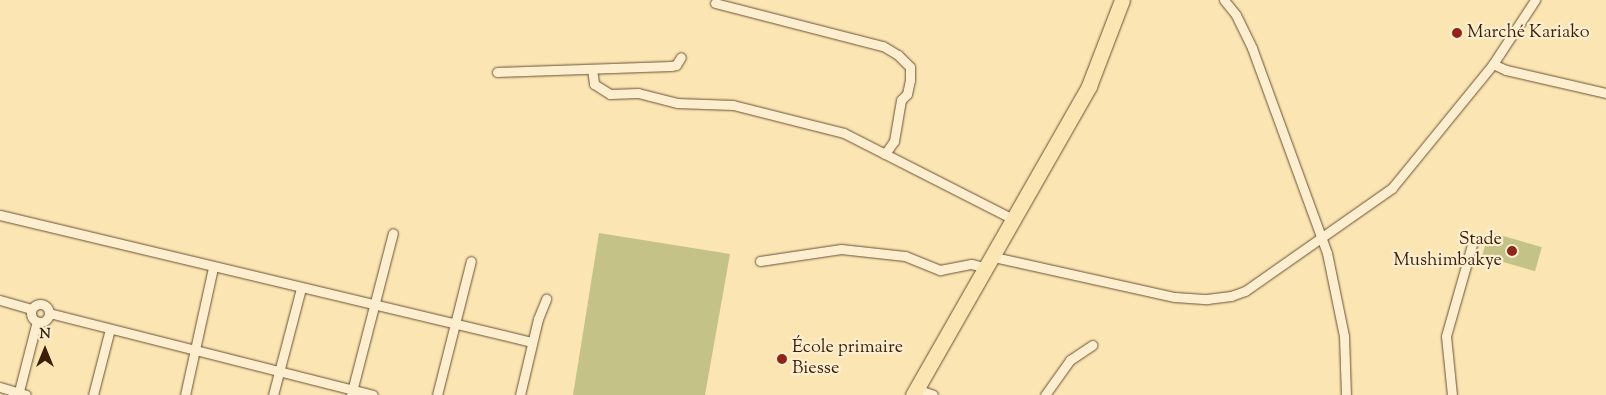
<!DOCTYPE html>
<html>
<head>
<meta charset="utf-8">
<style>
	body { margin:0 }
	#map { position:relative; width:1606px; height:395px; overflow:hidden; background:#fae5b3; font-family:"Sorts Mill Goudy",serif }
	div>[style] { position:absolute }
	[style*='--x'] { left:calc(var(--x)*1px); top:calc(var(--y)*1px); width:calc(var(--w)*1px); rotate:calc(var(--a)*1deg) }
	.green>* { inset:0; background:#c5c288; transform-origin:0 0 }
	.roads { filter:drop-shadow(0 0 1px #6c5035) drop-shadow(0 0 1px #6c5035) }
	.street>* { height:9px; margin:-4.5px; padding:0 4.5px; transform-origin:4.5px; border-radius:4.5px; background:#fceece }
	.street>.ring { margin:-4.5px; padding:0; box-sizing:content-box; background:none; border:9px solid #fceece; border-radius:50% }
	.highway>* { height:15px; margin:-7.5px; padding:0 7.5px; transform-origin:7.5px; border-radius:7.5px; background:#fae5b3 }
	.dots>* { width:14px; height:14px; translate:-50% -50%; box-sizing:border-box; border:2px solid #fceece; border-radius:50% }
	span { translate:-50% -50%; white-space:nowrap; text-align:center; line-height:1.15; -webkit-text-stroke:4.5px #fceece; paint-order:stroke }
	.poi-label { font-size:18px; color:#3c1f0b }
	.left { translate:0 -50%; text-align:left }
	.right { translate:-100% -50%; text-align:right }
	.north { position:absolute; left:20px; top:325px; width:50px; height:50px; -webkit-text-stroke:4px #fceece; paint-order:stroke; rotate:0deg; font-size:14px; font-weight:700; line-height:20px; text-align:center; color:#3c1f0b }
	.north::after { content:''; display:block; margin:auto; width:18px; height:22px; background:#3c1f0b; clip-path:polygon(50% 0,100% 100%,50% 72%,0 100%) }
</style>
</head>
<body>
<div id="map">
	<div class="green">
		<i style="left:1489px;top:232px;width:55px;height:25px;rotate:16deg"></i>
		<i style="clip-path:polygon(599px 233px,730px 254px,705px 395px,573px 395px)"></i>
	</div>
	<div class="roads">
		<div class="street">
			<i style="--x:1224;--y:0;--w:19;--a:51"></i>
			<i style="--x:1236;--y:15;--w:37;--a:64"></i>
			<i style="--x:1252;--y:48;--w:218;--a:69.9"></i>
			<i style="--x:1327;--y:253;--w:85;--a:78.4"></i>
			<i style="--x:1344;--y:336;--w:59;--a:88.1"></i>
			<i style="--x:715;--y:3;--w:173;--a:14.4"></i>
			<i style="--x:883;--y:46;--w:17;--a:31"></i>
			<i style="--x:898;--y:55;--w:17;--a:45"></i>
			<i style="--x:910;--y:67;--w:13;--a:90"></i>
			<i style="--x:910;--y:80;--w:14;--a:102"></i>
			<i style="--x:907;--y:94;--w:8;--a:135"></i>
			<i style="--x:901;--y:100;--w:42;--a:99.7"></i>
			<i style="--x:894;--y:141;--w:16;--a:125"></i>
			<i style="--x:1493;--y:64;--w:14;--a:25"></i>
			<i style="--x:1506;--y:70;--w:103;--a:13"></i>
			<i style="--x:592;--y:69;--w:15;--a:82"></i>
			<i style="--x:594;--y:84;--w:19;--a:32"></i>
			<i style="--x:610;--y:94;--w:28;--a:-2"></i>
			<i style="--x:638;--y:93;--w:40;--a:14.4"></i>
			<i style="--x:677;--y:103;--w:56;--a:2"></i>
			<i style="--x:733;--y:105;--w:114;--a:14.2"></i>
			<i style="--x:844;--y:133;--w:190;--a:27"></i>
			<i style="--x:497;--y:72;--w:174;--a:-2"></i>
			<i style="--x:671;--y:66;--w:5;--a:-11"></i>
			<i style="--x:676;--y:65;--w:9;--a:-58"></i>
			<i style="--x:0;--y:215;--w:547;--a:13.43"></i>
			<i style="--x:994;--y:257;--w:185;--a:12.5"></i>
			<i style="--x:1175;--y:297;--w:32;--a:4"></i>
			<i style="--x:1207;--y:299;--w:24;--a:-7"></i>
			<i style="--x:1231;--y:296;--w:15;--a:-20"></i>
			<i style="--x:1245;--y:291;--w:179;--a:-35"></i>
			<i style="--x:1392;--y:188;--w:160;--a:-50.8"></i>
			<i style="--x:1493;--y:64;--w:77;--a:-56.7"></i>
			<i style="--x:760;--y:261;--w:82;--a:-8.4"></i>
			<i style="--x:841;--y:249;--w:64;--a:6.2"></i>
			<i style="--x:905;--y:256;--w:38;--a:22"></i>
			<i style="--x:940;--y:270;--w:32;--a:-11"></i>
			<i style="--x:971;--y:264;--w:17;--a:13"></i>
			<i style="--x:0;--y:300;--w:32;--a:16"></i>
			<i class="ring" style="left:31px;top:304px;width:9px;height:9px"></i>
			<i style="--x:49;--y:313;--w:334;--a:14.2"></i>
			<i style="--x:0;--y:387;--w:27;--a:17"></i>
			<i style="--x:916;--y:389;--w:18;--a:19"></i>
			<i style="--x:18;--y:395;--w:76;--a:-75.6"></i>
			<i style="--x:93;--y:395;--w:68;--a:-75.6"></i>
			<i style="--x:185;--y:395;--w:130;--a:-77.6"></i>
			<i style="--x:273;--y:395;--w:111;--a:-75.3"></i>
			<i style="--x:351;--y:395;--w:167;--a:-75.5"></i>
			<i style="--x:437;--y:395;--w:138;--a:-75.8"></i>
			<i style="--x:520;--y:395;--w:78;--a:-76.7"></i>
			<i style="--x:538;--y:319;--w:22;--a:-68"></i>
			<i style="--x:1045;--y:395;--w:43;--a:-54.5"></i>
			<i style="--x:1070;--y:360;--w:27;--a:-34"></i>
			<i style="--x:1452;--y:395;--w:59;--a:-95.8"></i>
			<i style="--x:1446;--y:336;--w:99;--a:-74.1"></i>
		</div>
		<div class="highway">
			<i style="--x:913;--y:395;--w:356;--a:-60.3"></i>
			<i style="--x:1089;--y:86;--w:92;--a:-69"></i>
		</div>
	</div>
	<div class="dots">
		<i style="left:1457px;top:33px;background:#8f2418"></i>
		<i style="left:1512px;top:251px;background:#8f2418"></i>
		<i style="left:782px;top:359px;background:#8f2418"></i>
	</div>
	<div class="poi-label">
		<span class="left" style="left:1467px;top:33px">Marché Kariako</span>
		<span class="right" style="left:1502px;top:251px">Stade<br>Mushimbakye</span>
		<span class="left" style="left:792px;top:359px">École primaire<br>Biesse</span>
	</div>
	<div class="north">N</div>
</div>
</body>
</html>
